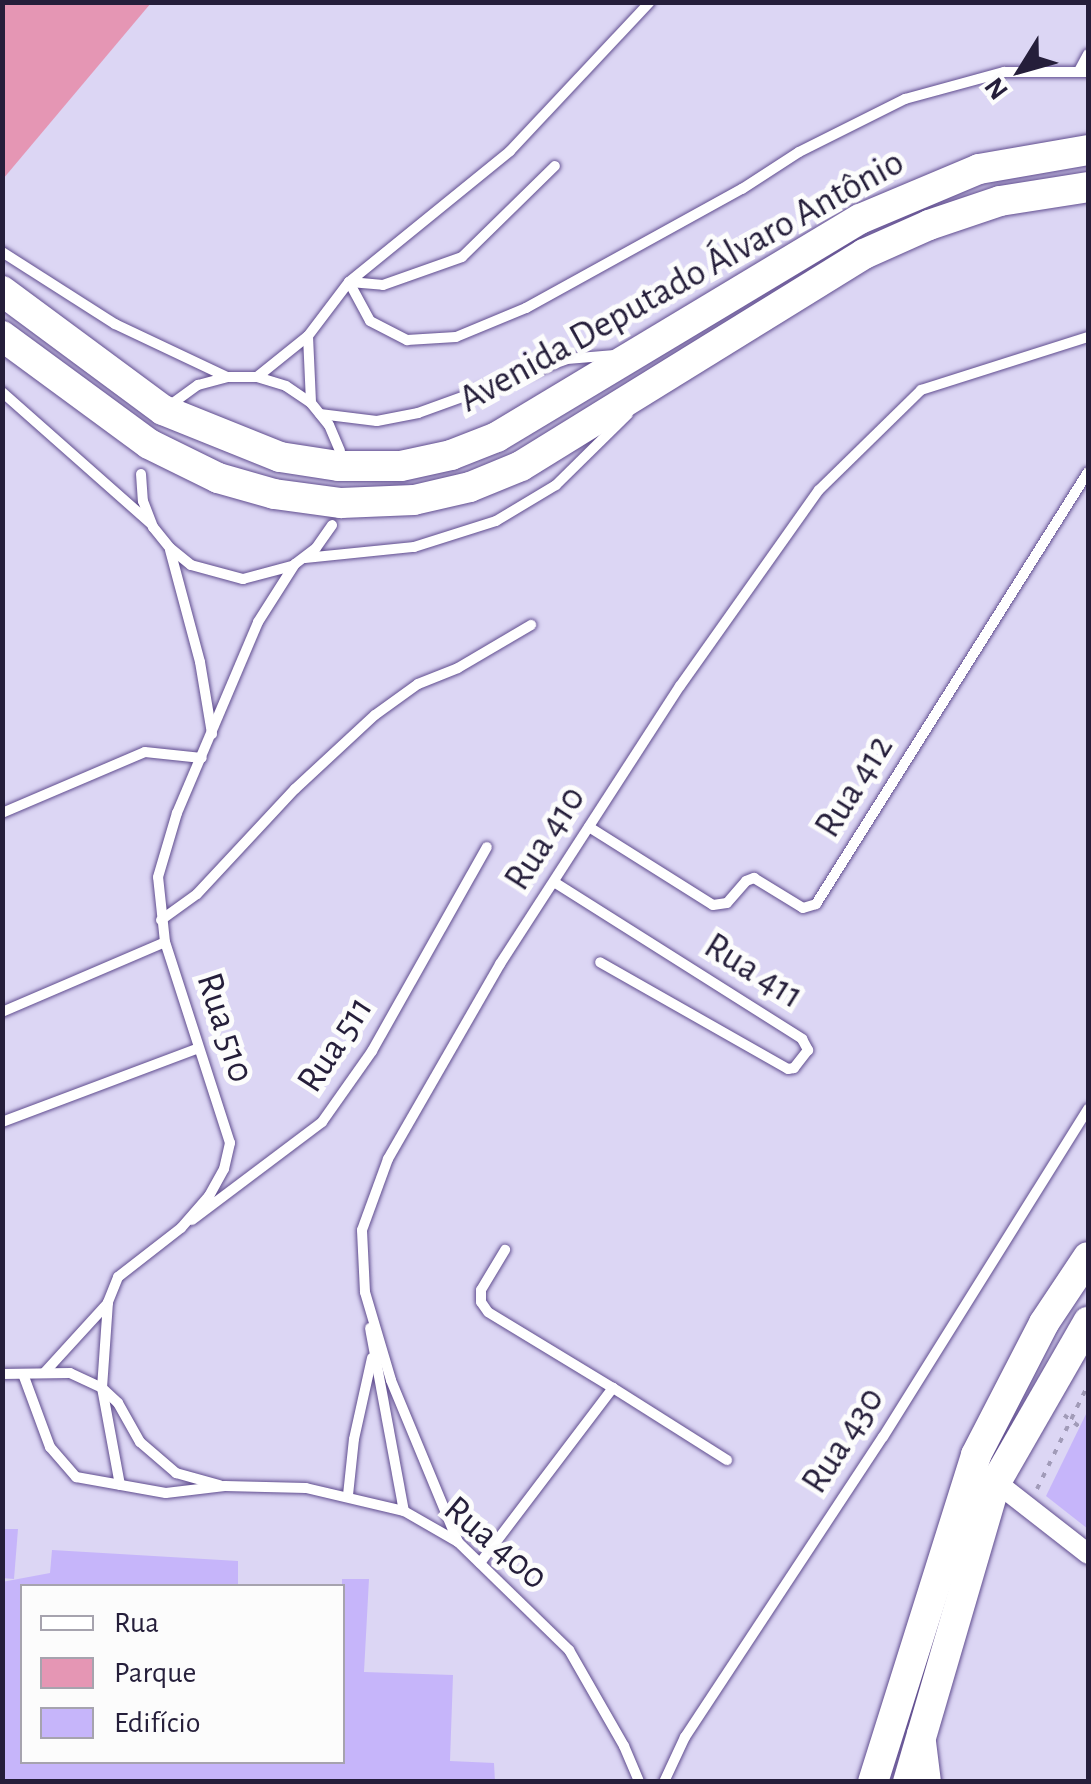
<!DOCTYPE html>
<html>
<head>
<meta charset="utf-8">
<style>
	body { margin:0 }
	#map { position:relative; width:1091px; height:1784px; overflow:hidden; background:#dcd6f4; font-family:"Alegreya Sans",sans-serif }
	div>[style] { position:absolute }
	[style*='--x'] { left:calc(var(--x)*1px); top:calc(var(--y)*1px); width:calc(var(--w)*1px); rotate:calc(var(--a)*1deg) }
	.green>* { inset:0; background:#e596b4 }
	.building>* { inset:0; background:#c6b5fa }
	.path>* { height:4px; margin-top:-2px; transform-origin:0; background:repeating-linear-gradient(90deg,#a19bb8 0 5px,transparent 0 13px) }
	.roads { filter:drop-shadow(0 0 2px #604d8f) drop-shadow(0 0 2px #604d8f) }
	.service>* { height:10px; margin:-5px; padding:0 5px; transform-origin:5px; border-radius:5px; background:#fff }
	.minor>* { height:20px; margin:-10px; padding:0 10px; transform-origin:10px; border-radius:10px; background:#fff }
	.tertiary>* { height:28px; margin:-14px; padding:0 14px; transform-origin:14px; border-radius:14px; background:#fff }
	.secondary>* { height:30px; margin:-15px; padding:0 15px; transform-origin:15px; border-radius:15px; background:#fff }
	span { translate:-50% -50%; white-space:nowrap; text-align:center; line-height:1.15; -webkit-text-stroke:10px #fcfcfc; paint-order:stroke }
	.street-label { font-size:38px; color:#251e3a }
	.frame { position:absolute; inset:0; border:5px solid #251e3a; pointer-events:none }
	.legend { position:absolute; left:20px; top:1584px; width:325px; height:180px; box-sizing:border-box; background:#fcfcfc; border:2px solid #a6a3ae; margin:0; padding:12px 18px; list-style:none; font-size:30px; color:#251e3a }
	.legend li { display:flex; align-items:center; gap:20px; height:50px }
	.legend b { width:50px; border:2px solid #a6a3ae }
	.north { position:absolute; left:971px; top:20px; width:100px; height:100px; -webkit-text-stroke:8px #fcfcfc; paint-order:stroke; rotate:233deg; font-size:28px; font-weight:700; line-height:40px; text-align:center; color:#251e3a }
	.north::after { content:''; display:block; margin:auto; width:35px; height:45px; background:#251e3a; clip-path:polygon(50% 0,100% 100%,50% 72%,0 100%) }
</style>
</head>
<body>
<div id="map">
	<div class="green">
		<i style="clip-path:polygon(3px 2px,151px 3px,3px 179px,2px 3px)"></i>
	</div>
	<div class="building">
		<i style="clip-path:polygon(1088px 1410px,1088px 1529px,1046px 1496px)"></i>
		<i style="clip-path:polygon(2px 1529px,18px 1529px,14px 1579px,2px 1578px)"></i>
		<i style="clip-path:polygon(52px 1550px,238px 1561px,238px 1586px,22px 1586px,22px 1762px,342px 1762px,342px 1579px,369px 1579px,364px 1672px,453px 1675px,450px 1761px,494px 1763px,495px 1782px,2px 1782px,2px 1582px,50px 1573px)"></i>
	</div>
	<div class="path">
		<i style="--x:1064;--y:1415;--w:20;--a:37"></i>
		<i style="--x:1037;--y:1489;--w:116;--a:-63.9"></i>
	</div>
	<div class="roads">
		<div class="service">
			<i style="--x:1079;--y:71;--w:19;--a:-62"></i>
			<i style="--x:2;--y:252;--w:134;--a:32.5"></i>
			<i style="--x:115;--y:324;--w:124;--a:25.3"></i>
			<i style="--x:349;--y:282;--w:44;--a:61.7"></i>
			<i style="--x:370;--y:321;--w:42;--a:27.2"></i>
			<i style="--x:407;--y:340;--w:49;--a:-3.5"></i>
			<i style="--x:456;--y:337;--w:76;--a:-22.5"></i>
			<i style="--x:526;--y:308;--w:247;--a:-28.9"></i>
			<i style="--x:742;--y:189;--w:68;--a:-33"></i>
			<i style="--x:799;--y:152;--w:119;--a:-26.6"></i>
			<i style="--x:905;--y:99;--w:103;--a:-15.3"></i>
			<i style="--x:1004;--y:72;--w:84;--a:0"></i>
			<i style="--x:350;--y:282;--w:33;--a:5"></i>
			<i style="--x:383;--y:285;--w:84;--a:-19.5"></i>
			<i style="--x:462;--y:257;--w:130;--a:-44.4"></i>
			<i style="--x:308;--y:336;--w:67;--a:87.4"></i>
			<i style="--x:257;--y:377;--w:65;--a:-38.8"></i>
			<i style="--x:308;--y:336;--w:68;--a:-52.8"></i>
			<i style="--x:349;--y:282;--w:208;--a:-39.1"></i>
			<i style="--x:510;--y:151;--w:204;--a:-46.8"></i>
			<i style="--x:2;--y:392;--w:199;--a:41.5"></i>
			<i style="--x:173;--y:403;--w:31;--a:-36"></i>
			<i style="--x:198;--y:385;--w:30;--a:-15"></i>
			<i style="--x:227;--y:377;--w:30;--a:0"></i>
			<i style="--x:257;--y:377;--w:30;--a:17"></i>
			<i style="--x:286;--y:386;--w:30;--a:34"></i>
			<i style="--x:311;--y:403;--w:28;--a:51"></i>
			<i style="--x:329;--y:425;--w:28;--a:67"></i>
			<i style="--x:320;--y:414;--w:57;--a:7"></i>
			<i style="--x:377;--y:421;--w:42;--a:-11"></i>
			<i style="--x:418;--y:413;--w:158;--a:-19.9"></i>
			<i style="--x:567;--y:359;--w:48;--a:-4.8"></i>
			<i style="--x:141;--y:474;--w:27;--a:86"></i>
			<i style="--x:143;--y:501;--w:28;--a:69"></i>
			<i style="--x:153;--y:527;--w:27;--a:51"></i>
			<i style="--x:170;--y:548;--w:27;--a:39"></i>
			<i style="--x:191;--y:565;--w:54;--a:15.1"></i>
			<i style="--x:243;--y:579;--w:51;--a:-14.9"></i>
			<i style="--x:170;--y:550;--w:116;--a:75"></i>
			<i style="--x:200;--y:662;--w:73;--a:80.5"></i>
			<i style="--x:305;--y:558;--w:110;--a:-5.8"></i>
			<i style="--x:414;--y:547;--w:86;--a:-17.6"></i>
			<i style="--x:496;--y:521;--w:70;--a:-31"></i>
			<i style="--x:556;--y:485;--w:101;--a:-44.6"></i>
			<i style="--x:2;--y:813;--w:155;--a:-23.1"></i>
			<i style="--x:145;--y:752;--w:57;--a:6"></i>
			<i style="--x:589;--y:827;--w:146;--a:32.2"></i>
			<i style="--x:713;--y:905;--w:14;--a:-8"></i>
			<i style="--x:727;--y:903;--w:29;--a:-49"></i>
			<i style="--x:746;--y:881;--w:9;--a:-21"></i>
			<i style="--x:754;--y:878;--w:57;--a:31.5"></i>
			<i style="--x:803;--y:908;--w:14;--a:-17"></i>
			<i style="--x:816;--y:904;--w:510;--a:-57.8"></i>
			<i style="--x:554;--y:882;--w:294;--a:32.3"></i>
			<i style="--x:802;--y:1039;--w:13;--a:61"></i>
			<i style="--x:808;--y:1050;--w:23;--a:128"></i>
			<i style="--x:794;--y:1068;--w:6;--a:171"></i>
			<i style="--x:788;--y:1069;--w:216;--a:-150.4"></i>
			<i style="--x:161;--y:920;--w:44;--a:-35.8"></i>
			<i style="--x:197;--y:894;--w:144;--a:-47"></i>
			<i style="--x:295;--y:789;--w:109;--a:-42.8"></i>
			<i style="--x:375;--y:715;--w:53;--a:-35.8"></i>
			<i style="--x:418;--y:684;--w:43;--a:-21.8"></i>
			<i style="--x:458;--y:668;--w:85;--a:-30.5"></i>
			<i style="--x:2;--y:1012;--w:177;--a:-23.2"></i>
			<i style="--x:2;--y:1122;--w:210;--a:-20.6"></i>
			<i style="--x:192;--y:1220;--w:163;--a:-37"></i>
			<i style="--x:322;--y:1122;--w:87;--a:-54.8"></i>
			<i style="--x:372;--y:1051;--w:234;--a:-60.6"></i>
			<i style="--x:370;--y:1328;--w:186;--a:79.5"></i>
			<i style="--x:44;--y:1373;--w:95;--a:-47.6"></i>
			<i style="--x:2;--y:1374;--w:68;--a:-0.8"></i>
			<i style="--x:70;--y:1373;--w:35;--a:25"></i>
			<i style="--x:102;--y:1388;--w:22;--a:43"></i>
			<i style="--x:118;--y:1403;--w:45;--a:60.6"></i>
			<i style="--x:140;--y:1442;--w:48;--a:40.7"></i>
			<i style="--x:176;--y:1473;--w:45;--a:15.6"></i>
			<i style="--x:23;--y:1374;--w:78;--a:69.7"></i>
			<i style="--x:50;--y:1447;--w:40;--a:49"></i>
			<i style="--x:76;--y:1477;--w:91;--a:10.1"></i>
			<i style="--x:166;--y:1493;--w:59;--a:-6.8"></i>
			<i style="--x:225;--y:1486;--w:81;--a:1.4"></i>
			<i style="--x:306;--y:1488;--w:101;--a:13.2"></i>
			<i style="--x:404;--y:1511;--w:62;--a:29.9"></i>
			<i style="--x:458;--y:1542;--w:155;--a:44.2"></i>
			<i style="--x:569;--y:1650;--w:111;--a:60.2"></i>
			<i style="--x:624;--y:1746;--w:39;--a:67"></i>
			<i style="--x:613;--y:1388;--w:135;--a:32.3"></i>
			<i style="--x:120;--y:1485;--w:99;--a:-100.5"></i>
			<i style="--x:102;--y:1388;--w:86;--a:-86"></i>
			<i style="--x:108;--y:1302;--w:27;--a:-68"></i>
			<i style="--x:118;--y:1277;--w:80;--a:-37.9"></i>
			<i style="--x:181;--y:1228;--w:43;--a:-48.8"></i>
			<i style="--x:209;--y:1196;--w:31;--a:-61"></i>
			<i style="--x:224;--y:1169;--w:27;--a:-77"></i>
			<i style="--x:230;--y:1143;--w:211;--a:-107.9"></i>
			<i style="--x:165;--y:942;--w:65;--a:-96.1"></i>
			<i style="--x:158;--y:877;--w:67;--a:-73.5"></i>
			<i style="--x:177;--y:813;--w:207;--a:-67"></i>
			<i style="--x:258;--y:622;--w:69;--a:-57.5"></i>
			<i style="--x:295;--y:564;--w:26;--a:-37"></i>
			<i style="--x:316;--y:548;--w:28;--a:-55"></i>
			<i style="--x:348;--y:1495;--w:56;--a:-83.9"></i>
			<i style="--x:354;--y:1439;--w:83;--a:-77.5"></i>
			<i style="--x:458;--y:1542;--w:175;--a:-112.5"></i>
			<i style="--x:391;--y:1380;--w:92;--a:-106.5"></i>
			<i style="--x:365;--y:1292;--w:62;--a:-92.8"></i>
			<i style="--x:362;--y:1230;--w:76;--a:-69.9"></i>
			<i style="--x:388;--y:1159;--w:225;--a:-60.1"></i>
			<i style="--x:500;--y:964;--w:331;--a:-57.1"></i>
			<i style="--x:680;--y:686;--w:240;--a:-54.7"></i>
			<i style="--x:819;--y:490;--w:143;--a:-44.4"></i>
			<i style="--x:921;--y:390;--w:175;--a:-17.6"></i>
			<i style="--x:480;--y:1563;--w:220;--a:-52.8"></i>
			<i style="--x:613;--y:1388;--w:146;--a:-148.7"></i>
			<i style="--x:488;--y:1312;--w:12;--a:-125"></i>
			<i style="--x:481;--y:1302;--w:12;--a:-90"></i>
			<i style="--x:481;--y:1290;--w:47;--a:-59"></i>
			<i style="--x:664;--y:1782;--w:50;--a:-65"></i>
			<i style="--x:685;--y:1737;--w:359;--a:-56.6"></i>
			<i style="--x:883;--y:1437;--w:387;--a:-58"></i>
		</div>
		<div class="minor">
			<i style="--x:996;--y:1482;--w:117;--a:38"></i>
		</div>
		<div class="tertiary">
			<i style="--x:921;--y:1734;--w:48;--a:82.9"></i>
		</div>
		<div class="secondary">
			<i style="--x:2;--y:291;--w:200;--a:36.5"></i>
			<i style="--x:163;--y:410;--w:126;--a:21.9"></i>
			<i style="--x:280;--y:457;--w:59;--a:8.8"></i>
			<i style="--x:338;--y:466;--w:63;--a:0"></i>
			<i style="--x:401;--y:466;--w:51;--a:-12.4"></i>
			<i style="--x:451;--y:455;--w:49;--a:-21.4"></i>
			<i style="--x:497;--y:437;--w:423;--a:-31"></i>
			<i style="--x:860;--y:219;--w:129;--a:-22.8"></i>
			<i style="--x:979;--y:169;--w:111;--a:-9.9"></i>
			<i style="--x:2;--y:336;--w:182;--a:36.3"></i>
			<i style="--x:149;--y:444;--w:77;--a:26.2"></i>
			<i style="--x:218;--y:478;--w:58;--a:15.9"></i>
			<i style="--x:274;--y:494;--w:68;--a:7.7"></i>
			<i style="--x:341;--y:503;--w:73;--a:-2.4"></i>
			<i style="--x:414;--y:500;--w:57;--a:-13.1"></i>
			<i style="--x:470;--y:487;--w:55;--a:-22.4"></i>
			<i style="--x:521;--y:466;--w:403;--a:-31.7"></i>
			<i style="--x:864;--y:254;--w:71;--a:-24"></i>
			<i style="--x:929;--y:225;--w:75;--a:-18.7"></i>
			<i style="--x:1000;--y:201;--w:89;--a:-9"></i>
			<i style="--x:873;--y:1782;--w:343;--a:-72.5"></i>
			<i style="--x:976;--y:1455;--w:148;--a:-62.7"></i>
			<i style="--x:1044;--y:1323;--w:79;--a:-56.3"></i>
			<i style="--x:908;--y:1782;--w:313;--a:-73.7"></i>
			<i style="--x:996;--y:1482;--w:185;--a:-60.1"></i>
		</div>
	</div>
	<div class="street-label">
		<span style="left:682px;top:282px;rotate:-29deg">Avenida Deputado Álvaro Antônio</span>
		<span style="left:855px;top:787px;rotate:-58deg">Rua 412</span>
		<span style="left:546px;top:839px;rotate:-57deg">Rua 410</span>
		<span style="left:753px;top:972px;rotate:32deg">Rua 411</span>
		<span style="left:224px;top:1028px;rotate:72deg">Rua 510</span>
		<span style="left:336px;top:1045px;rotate:-57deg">Rua 511</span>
		<span style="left:844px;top:1441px;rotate:-57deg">Rua 430</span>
		<span style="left:495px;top:1544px;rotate:40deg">Rua 400</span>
	</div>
	<div class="frame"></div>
	<ul class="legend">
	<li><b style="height:12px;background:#fff"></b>Rua</li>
	<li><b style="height:28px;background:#e596b4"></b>Parque</li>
	<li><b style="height:28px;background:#c6b5fa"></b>Edifício</li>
	</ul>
	<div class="north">N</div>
</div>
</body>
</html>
